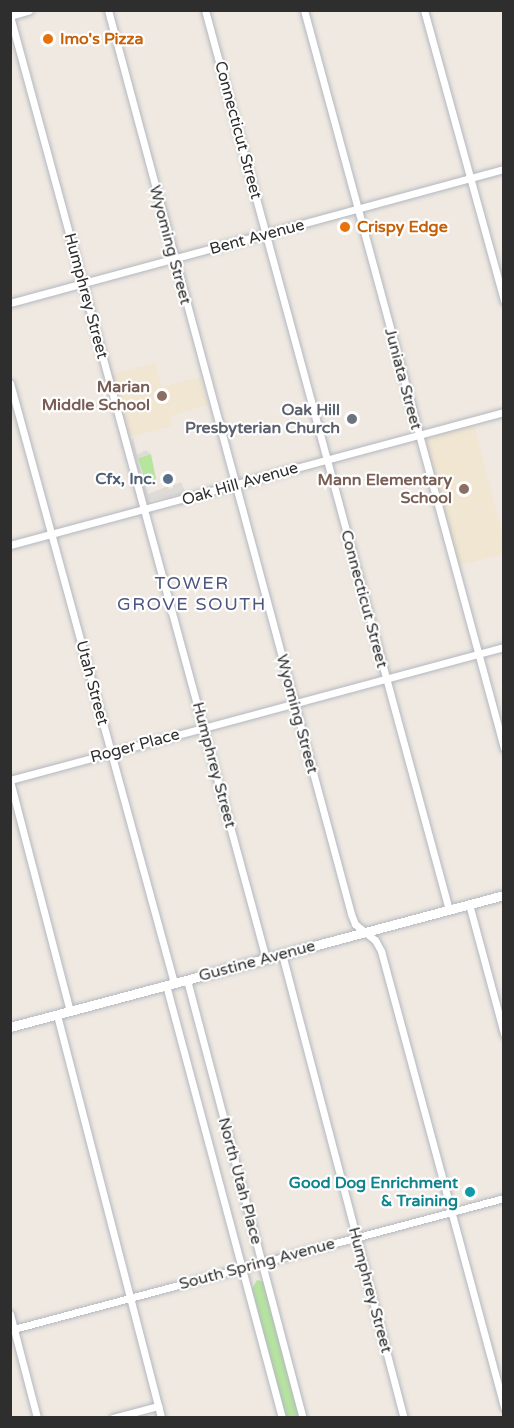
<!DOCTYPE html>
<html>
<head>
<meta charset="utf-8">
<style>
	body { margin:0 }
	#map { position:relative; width:514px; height:1428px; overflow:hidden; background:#efe9e1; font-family:"Varela Round",sans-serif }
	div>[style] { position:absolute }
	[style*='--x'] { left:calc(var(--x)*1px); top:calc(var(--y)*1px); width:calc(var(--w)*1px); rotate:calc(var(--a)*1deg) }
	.education>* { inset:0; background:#f0e6d1 }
	.green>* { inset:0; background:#b6e59e }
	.plaza>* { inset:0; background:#dfdcd8 }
	.roads { filter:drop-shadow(0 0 2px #b4b7c1) drop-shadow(0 0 2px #b4b7c1) }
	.minor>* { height:7px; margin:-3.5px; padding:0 3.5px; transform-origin:3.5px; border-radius:3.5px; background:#fff }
	.tertiary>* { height:9px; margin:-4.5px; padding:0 4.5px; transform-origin:4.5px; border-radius:4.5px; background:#fff }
	.dots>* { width:16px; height:16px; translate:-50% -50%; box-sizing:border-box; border:3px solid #fff; border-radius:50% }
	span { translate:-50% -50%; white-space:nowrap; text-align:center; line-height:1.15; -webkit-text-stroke:4.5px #fff; paint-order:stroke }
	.food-label { font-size:16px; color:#c56008; font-weight:700 }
	.left { translate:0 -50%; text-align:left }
	.street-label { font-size:16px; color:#2e2e2e }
	.education-label { font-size:16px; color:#785e54; font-weight:700 }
	.right { translate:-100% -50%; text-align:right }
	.worship-label { font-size:16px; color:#5b616d; font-weight:700 }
	.service-label { font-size:16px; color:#4e5e75; font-weight:700 }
	.culture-label { font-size:16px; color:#0d838f; font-weight:700 }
	.neighbourhood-label { font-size:18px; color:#4d5680; letter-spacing:1.5px }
	.frame { position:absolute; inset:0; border:12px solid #2e2e2e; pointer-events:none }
</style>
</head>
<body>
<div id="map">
	<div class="education">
		<i style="clip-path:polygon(155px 363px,162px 387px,200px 377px,208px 405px,170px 416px,172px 426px,129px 437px,112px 374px)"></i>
		<i style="clip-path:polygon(474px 424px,503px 536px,503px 554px,457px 566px,425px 442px,433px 435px)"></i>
	</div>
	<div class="green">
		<i style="clip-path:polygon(151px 454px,156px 479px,146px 483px,138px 458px)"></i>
		<i style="clip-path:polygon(257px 1280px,265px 1282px,301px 1417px,286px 1417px,252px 1289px)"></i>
	</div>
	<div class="plaza">
		<i style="clip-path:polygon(133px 438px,137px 455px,146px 450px,151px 454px,138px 458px,144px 482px,154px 481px,154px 483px,146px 486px,148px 494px,168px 486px,169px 489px,173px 488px,173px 485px,181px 482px,186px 493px,147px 501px,131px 443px)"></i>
	</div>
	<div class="roads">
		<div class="minor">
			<i style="--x:108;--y:10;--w:936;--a:74.95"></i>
			<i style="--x:351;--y:914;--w:11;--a:68"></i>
			<i style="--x:355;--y:924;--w:26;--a:39"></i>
			<i style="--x:375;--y:940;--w:13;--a:61"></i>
			<i style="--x:381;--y:951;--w:473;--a:74.9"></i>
			<i style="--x:205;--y:10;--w:932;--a:74.83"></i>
			<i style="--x:304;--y:10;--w:765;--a:74.84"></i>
			<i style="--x:424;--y:10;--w:302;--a:74.6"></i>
			<i style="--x:10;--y:16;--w:977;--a:74.81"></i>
			<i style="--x:10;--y:303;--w:512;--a:-15.18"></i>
			<i style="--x:10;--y:383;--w:622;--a:74.71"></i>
			<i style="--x:10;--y:545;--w:512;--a:-15.07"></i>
			<i style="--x:10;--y:780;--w:512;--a:-15.07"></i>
			<i style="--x:10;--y:781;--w:238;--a:75.4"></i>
			<i style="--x:469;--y:904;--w:135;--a:74.9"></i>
			<i style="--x:282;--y:954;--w:480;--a:75.3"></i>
			<i style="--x:187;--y:980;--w:453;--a:75.2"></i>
			<i style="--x:166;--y:985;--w:448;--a:75"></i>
			<i style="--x:57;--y:1015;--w:416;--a:75.5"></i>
			<i style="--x:10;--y:1314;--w:107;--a:75.4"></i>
			<i style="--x:10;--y:1330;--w:511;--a:-14.96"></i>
			<i style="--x:113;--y:1418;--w:47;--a:-14.9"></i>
		</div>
		<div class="tertiary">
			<i style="--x:10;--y:15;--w:19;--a:-16"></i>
			<i style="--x:10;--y:1027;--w:511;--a:-14.96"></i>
		</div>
	</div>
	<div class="dots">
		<i style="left:48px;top:39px;background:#e8710a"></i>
		<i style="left:345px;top:227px;background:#e8710a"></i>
		<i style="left:162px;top:396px;background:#8d6e63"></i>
		<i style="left:352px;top:419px;background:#6b7280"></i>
		<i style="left:168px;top:479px;background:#5c6f8a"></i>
		<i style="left:464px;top:489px;background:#8d6e63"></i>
		<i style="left:470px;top:1192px;background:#0f9aa8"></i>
	</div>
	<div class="food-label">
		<span class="left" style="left:60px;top:39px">Imo's Pizza</span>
		<span class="left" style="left:357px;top:227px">Crispy Edge</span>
	</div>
	<div class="street-label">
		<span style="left:238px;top:130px;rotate:75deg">Connecticut Street</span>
		<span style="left:257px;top:237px;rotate:-15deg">Bent Avenue</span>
		<span style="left:170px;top:245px;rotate:75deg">Wyoming Street</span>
		<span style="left:86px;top:296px;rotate:75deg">Humphrey Street</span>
		<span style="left:403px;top:379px;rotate:75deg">Juniata Street</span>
		<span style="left:240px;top:484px;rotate:-16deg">Oak Hill Avenue</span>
		<span style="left:364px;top:599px;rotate:75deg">Connecticut Street</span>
		<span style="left:92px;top:683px;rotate:75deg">Utah Street</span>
		<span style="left:297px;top:714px;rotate:75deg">Wyoming Street</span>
		<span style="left:135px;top:746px;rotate:-15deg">Roger Place</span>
		<span style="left:214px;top:765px;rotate:75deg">Humphrey Street</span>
		<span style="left:257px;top:961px;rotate:-15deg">Gustine Avenue</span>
		<span style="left:240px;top:1181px;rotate:75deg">North Utah Place</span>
		<span style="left:257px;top:1264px;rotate:-15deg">South Spring Avenue</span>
		<span style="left:370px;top:1290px;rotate:75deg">Humphrey Street</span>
	</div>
	<div class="education-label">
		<span class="right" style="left:150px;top:396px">Marian<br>Middle School</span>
		<span class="right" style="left:452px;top:489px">Mann Elementary<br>School</span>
	</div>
	<div class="worship-label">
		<span class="right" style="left:340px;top:419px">Oak Hill<br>Presbyterian Church</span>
	</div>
	<div class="service-label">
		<span class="right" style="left:156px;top:479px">Cfx, Inc.</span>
	</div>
	<div class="culture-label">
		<span class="right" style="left:458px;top:1192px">Good Dog Enrichment<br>&amp; Training</span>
	</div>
	<div class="neighbourhood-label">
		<span style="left:192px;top:594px">TOWER<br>GROVE SOUTH</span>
	</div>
	<div class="frame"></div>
</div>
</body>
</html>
